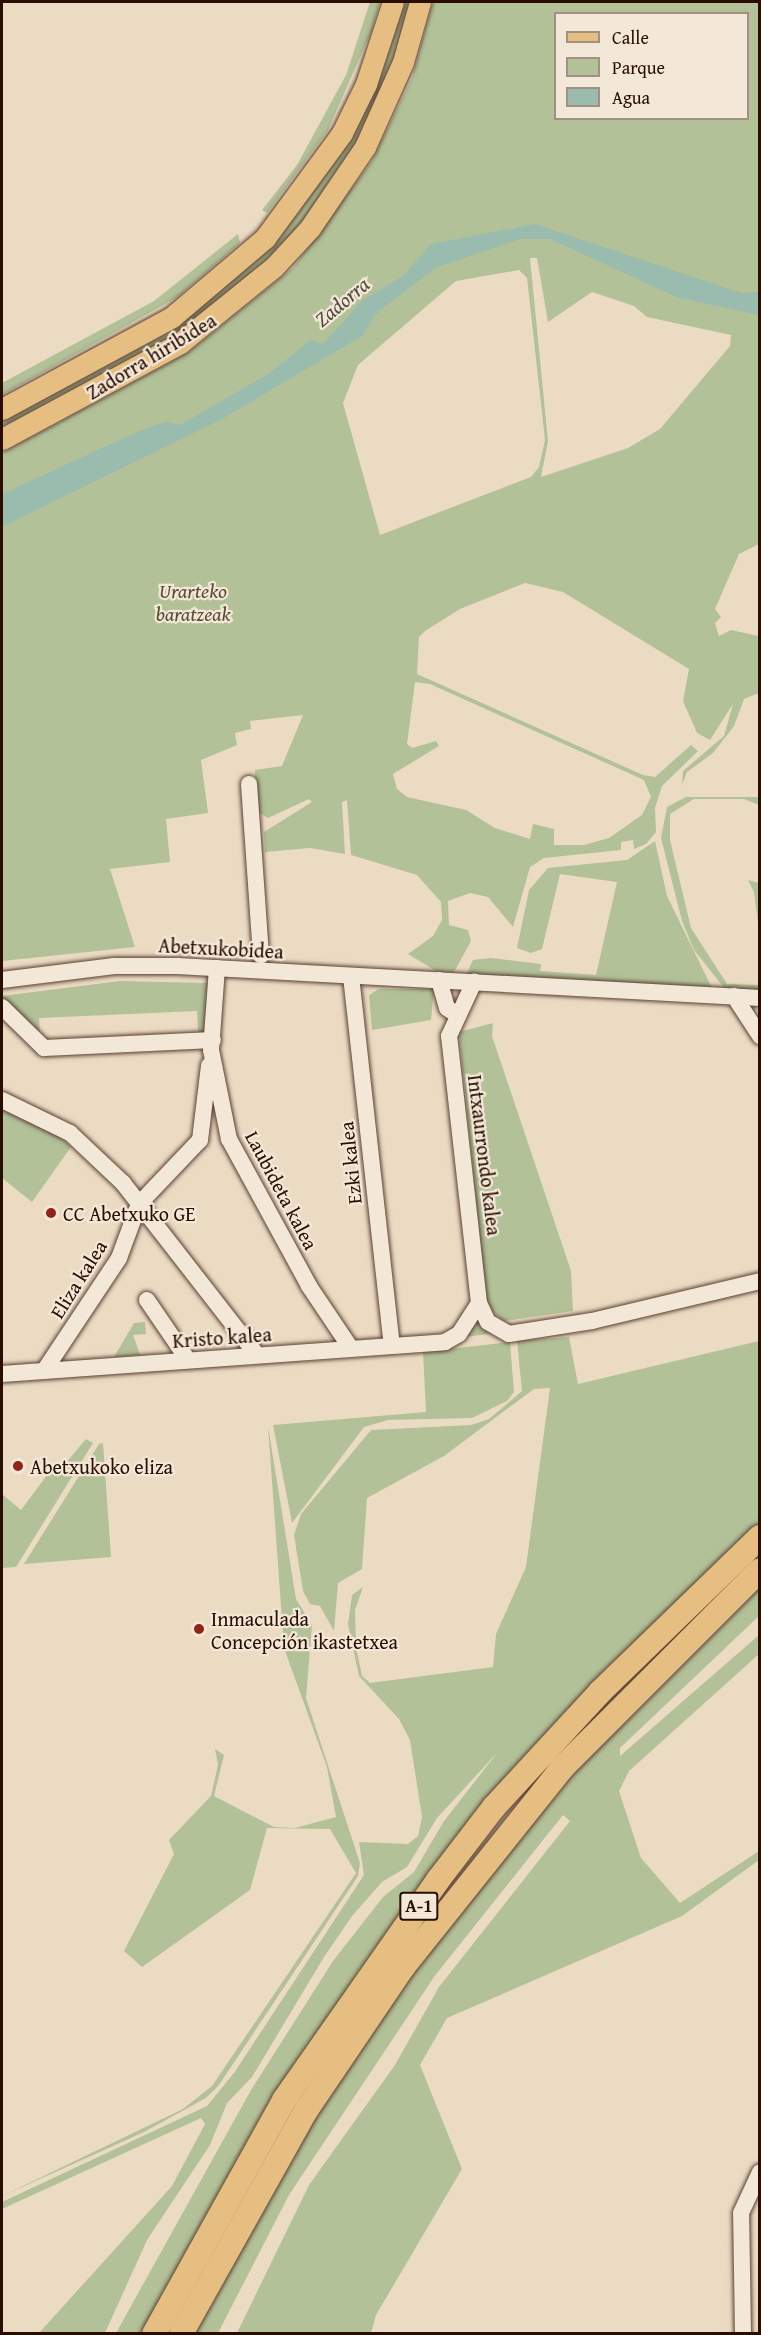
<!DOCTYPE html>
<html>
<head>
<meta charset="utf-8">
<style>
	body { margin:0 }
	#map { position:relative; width:761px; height:2335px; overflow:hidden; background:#ecdbc3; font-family:"Gentium Book Plus",serif }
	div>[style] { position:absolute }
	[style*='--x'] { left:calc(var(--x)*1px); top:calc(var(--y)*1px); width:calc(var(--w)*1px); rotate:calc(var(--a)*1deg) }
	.green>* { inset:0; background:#b2c198 }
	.water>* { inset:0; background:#9abcae }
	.roads { filter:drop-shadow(0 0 2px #594031) drop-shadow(0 0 2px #594031) }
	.minor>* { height:16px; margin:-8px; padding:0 8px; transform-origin:8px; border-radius:8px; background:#f3e8d8 }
	.major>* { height:21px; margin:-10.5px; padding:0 10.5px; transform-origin:10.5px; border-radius:10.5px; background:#e6be82 }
	.highway>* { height:24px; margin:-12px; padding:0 12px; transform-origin:12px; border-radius:12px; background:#e6be82 }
	.dots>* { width:16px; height:16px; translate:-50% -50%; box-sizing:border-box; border:3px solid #f3e8d8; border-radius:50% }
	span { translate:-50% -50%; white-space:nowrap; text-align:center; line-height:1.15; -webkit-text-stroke:4.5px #f3e8d8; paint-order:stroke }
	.shield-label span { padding:2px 4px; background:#f3e8d8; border:2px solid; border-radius:4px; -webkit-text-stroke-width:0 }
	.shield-label { font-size:18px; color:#280d00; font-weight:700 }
	.street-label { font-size:20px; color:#280d00 }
	.park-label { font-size:20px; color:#584c35; font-style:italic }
	.poi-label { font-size:20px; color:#280d00 }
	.left { translate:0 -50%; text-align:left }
	.water-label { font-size:21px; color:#504a3d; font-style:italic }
	.frame { position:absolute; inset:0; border:3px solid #280d00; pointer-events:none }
	.legend { position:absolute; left:554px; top:12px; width:195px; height:108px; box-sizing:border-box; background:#f3e8d8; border:2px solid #a29082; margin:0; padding:8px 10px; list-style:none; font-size:18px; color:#280d00 }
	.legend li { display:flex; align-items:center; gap:12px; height:30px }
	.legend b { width:30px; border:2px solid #a29082 }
</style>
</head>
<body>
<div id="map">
	<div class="green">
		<i style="clip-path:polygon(370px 2px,380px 2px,372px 30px,328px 130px,267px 213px,262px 210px,297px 165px,346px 75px)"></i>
		<i style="clip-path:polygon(397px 2px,415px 2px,368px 130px,291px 242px,194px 328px,2px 427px,2px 415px,140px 343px,300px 205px)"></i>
		<i style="clip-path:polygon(evenodd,433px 2px,759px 2px,759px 544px,739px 554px,715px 609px,721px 617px,715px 623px,719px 636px,731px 630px,759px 636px,759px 693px,744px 699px,734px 726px,713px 753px,687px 772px,682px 785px,683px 771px,724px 736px,733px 704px,710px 740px,697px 733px,683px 701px,689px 669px,563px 592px,525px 583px,460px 609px,425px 631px,419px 637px,417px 674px,643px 775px,655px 777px,691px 745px,698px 751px,662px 786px,655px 808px,656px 832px,646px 844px,634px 849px,633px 840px,621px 842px,621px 850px,544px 858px,530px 867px,513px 927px,488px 897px,470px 893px,448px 901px,449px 925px,468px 930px,471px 941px,453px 974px,439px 973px,408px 954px,433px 936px,442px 920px,441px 902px,417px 875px,351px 855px,347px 800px,342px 802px,345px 854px,310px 848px,265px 852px,264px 832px,312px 802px,309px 799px,268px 818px,258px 812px,255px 798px,255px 770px,282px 766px,303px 715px,250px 721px,251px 729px,235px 733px,237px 745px,201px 760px,208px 813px,166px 819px,170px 862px,110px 869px,135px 947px,2px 961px,2px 453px,189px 352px,293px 268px,372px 161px,412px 78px,433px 2px,556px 14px,748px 14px,748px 118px,556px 118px,556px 14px,433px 2px,530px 258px,537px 258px,548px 322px,592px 292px,634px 306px,647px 317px,731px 335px,730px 346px,660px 429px,628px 448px,541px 477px,548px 441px,530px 258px,433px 2px,519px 270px,527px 278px,545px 440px,539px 467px,531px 477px,380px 535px,343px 403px,358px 365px,456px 281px,519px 270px,433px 2px,415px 682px,430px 684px,644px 780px,651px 797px,642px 815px,609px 838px,584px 845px,554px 845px,554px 829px,533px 824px,530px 839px,495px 828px,466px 810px,407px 797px,397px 789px,393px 774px,439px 746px,436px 741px,412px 748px,407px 744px,415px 682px)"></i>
		<i style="clip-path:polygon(238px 234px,240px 243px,176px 298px,2px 395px,2px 383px,154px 301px)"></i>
		<i style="clip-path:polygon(686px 797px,759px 797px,759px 805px,744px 799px,694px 799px,670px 814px,670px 840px,691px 928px,727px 984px,759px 985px,759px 991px,725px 989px,694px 950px,682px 921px,661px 838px,667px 807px)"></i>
		<i style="clip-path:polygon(655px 841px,667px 896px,712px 988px,466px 975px,473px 960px,491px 958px,541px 964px,540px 971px,596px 975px,617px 882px,560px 874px,542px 949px,531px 953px,517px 948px,529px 890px,548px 868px,627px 860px)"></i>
		<i style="clip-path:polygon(748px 880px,759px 883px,759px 930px,754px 892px)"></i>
		<i style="clip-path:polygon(120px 981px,208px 983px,205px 1031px,198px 1033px,197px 1011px,39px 1018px,40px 1036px,2px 1001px,2px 996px)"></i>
		<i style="clip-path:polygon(379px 989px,434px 989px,431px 1020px,372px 1030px,369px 995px)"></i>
		<i style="clip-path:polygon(493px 1023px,492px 1036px,571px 1271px,573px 1311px,504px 1321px,487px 1307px,459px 1032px)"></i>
		<i style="clip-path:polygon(2px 1107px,48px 1127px,71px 1147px,32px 1202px,2px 1178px)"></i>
		<i style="clip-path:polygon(480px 1316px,496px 1333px,464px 1337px,473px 1327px)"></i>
		<i style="clip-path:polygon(145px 1322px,146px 1334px,133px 1335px,140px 1355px,114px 1357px,134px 1323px)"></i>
		<i style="clip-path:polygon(569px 1337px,578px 1384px,759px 1341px,759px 1524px,572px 1706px,408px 1904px,271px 2104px,142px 2333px,116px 2333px,251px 2090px,333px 1961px,383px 1897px,414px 1872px,444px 1821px,497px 1753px,437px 1818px,407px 1867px,382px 1882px,352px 1916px,324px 1957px,252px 2077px,227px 2103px,210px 2145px,147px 2240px,105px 2333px,39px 2333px,172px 2186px,205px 2124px,201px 2118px,2px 2209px,2px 2202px,207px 2106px,234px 2073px,364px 1875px,359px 1842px,408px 1844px,418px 1836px,422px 1817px,410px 1740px,399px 1719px,359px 1676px,348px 1624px,352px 1595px,363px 1587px,355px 1610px,356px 1647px,362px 1676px,370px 1683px,493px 1667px,496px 1634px,526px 1567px,550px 1388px,534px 1389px,444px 1456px,367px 1498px,362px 1569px,338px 1583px,334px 1631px,320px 1606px,310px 1604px,303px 1591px,294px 1535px,301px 1514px,371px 1430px,471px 1425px,489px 1419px,522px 1391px,517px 1341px)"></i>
		<i style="clip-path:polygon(510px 1342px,514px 1392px,507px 1401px,472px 1418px,388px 1420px,364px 1427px,292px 1523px,273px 1425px,426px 1412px,423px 1352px)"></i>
		<i style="clip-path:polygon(268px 1426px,296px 1599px,312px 1625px,306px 1698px,360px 1863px,358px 1876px,219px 2085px,206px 2098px,144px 2132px,2px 2196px,183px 2109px,212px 2086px,356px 1873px,330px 1829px,267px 1828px,250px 1890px,142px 1967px,124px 1951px,174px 1854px,169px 1840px,211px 1796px,218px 1765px,215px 1749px,224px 1755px,214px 1796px,274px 1827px,295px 1828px,336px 1817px,327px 1767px,284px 1648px)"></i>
		<i style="clip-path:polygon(86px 1439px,93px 1443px,16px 1567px,2px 1568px,2px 1494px,21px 1510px,50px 1471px,48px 1466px,65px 1464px)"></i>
		<i style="clip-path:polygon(103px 1443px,111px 1557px,24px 1564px,99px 1444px)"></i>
		<i style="clip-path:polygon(759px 1582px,759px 1616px,620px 1748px,620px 1756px,759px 1635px,759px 1654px,629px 1771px,619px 1791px,641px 1858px,680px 1903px,759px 1851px,759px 1860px,682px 1916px,447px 2018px,420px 2065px,462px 2169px,376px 2315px,371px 2333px,237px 2333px,309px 2185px,395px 2065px,439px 1987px,570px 1821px,563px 1815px,434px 1977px,289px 2195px,218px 2333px,194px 2334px,306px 2132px,422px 1959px,609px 1731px)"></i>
	</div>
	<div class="water">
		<i style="clip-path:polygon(535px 224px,741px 293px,759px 292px,759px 315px,676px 297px,550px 239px,520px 239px,435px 268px,376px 314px,362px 336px,222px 419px,2px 527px,2px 494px,137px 432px,165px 422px,180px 425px,268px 374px,311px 340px,323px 344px,363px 300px,403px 276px,431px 244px)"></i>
	</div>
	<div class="roads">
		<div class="minor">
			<i style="--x:249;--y:784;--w:172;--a:86"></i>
			<i style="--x:217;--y:968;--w:82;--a:94.2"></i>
			<i style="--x:211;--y:1050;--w:91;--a:78.6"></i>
			<i style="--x:229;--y:1139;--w:167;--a:61.4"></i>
			<i style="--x:309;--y:1286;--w:73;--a:56.1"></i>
			<i style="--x:351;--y:976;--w:371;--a:83.7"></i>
			<i style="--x:2;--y:980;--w:113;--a:-7.1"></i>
			<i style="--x:114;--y:966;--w:63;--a:0"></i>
			<i style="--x:177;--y:966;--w:584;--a:3.14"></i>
			<i style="--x:439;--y:980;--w:29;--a:74"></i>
			<i style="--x:447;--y:1008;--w:11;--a:34"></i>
			<i style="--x:734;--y:996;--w:48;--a:57"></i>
			<i style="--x:2;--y:1007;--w:59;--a:44.3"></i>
			<i style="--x:44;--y:1048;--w:169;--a:-2.7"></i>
			<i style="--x:2;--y:1100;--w:76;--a:25.9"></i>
			<i style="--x:70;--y:1133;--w:73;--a:43.3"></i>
			<i style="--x:123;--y:1183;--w:218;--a:52.1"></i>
			<i style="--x:147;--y:1300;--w:73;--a:55.7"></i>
			<i style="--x:479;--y:1303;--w:21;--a:65"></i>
			<i style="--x:488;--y:1322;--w:24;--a:30"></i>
			<i style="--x:509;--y:1334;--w:84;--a:-8.9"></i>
			<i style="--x:592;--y:1321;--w:173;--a:-13.4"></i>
			<i style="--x:44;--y:1371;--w:136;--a:-56.4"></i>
			<i style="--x:119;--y:1258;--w:58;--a:-69.7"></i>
			<i style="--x:139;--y:1204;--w:88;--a:-46.4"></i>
			<i style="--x:200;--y:1140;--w:75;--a:-83.1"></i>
			<i style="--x:2;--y:1374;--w:444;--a:-4.1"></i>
			<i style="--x:445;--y:1342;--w:16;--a:-30"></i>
			<i style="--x:459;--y:1334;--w:37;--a:-57"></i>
			<i style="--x:479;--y:1303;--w:269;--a:-96.4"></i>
			<i style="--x:449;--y:1036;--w:60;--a:-65.2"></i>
			<i style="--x:743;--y:2334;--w:121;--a:-90.9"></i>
			<i style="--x:741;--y:2213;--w:45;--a:-65.1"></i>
		</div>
		<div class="major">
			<i style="--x:2;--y:409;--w:193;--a:-28.4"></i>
			<i style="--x:172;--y:317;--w:122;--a:-40.3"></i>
			<i style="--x:265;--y:238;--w:130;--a:-53.7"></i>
			<i style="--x:342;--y:133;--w:55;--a:-63.9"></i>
			<i style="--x:366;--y:84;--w:86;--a:-71.8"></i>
			<i style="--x:2;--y:439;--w:202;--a:-28.3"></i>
			<i style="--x:180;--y:343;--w:121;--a:-39"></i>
			<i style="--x:274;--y:267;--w:53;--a:-47.3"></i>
			<i style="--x:310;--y:228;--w:98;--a:-55.8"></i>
			<i style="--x:365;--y:147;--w:93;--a:-65.9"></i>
			<i style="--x:403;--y:62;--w:62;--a:-74.2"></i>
		</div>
		<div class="highway">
			<i style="--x:154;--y:2334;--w:268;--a:-60.9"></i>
			<i style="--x:284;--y:2100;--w:269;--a:-55"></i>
			<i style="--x:438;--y:1880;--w:92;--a:-52.5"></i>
			<i style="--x:494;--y:1807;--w:156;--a:-47.3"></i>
			<i style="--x:600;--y:1692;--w:223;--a:-44.1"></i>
			<i style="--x:181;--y:2334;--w:258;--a:-60.8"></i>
			<i style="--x:307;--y:2109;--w:173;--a:-55.9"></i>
			<i style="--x:404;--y:1966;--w:252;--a:-51.4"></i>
			<i style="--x:561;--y:1769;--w:281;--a:-45"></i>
		</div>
	</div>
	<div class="dots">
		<i style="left:51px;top:1213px;background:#8f2418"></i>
		<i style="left:18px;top:1466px;background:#8f2418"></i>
		<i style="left:199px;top:1629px;background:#8f2418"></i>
	</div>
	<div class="shield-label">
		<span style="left:419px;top:1906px">A-1</span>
	</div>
	<div class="street-label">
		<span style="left:151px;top:356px;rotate:-31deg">Zadorra hiribidea</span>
		<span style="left:221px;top:948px;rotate:3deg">Abetxukobidea</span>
		<span style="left:485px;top:1155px;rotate:83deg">Intxaurrondo kalea</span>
		<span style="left:350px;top:1163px;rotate:-96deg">Ezki kalea</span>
		<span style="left:282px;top:1190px;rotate:62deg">Laubideta kalea</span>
		<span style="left:78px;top:1279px;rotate:-58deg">Eliza kalea</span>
		<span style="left:222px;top:1337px;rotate:-4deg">Kristo kalea</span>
	</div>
	<div class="park-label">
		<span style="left:193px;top:602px">Urarteko<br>baratzeak</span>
	</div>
	<div class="poi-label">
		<span class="left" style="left:63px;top:1213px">CC Abetxuko GE</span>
		<span class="left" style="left:30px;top:1466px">Abetxukoko eliza</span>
		<span class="left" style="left:211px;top:1630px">Inmaculada<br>Concepción ikastetxea</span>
	</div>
	<div class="water-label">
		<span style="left:342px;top:302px;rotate:-40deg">Zadorra</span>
	</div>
	<div class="frame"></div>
	<ul class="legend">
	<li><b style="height:8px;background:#e6be82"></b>Calle</li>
	<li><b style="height:16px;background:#b2c198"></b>Parque</li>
	<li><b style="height:16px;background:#9abcae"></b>Agua</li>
	</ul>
</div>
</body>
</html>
